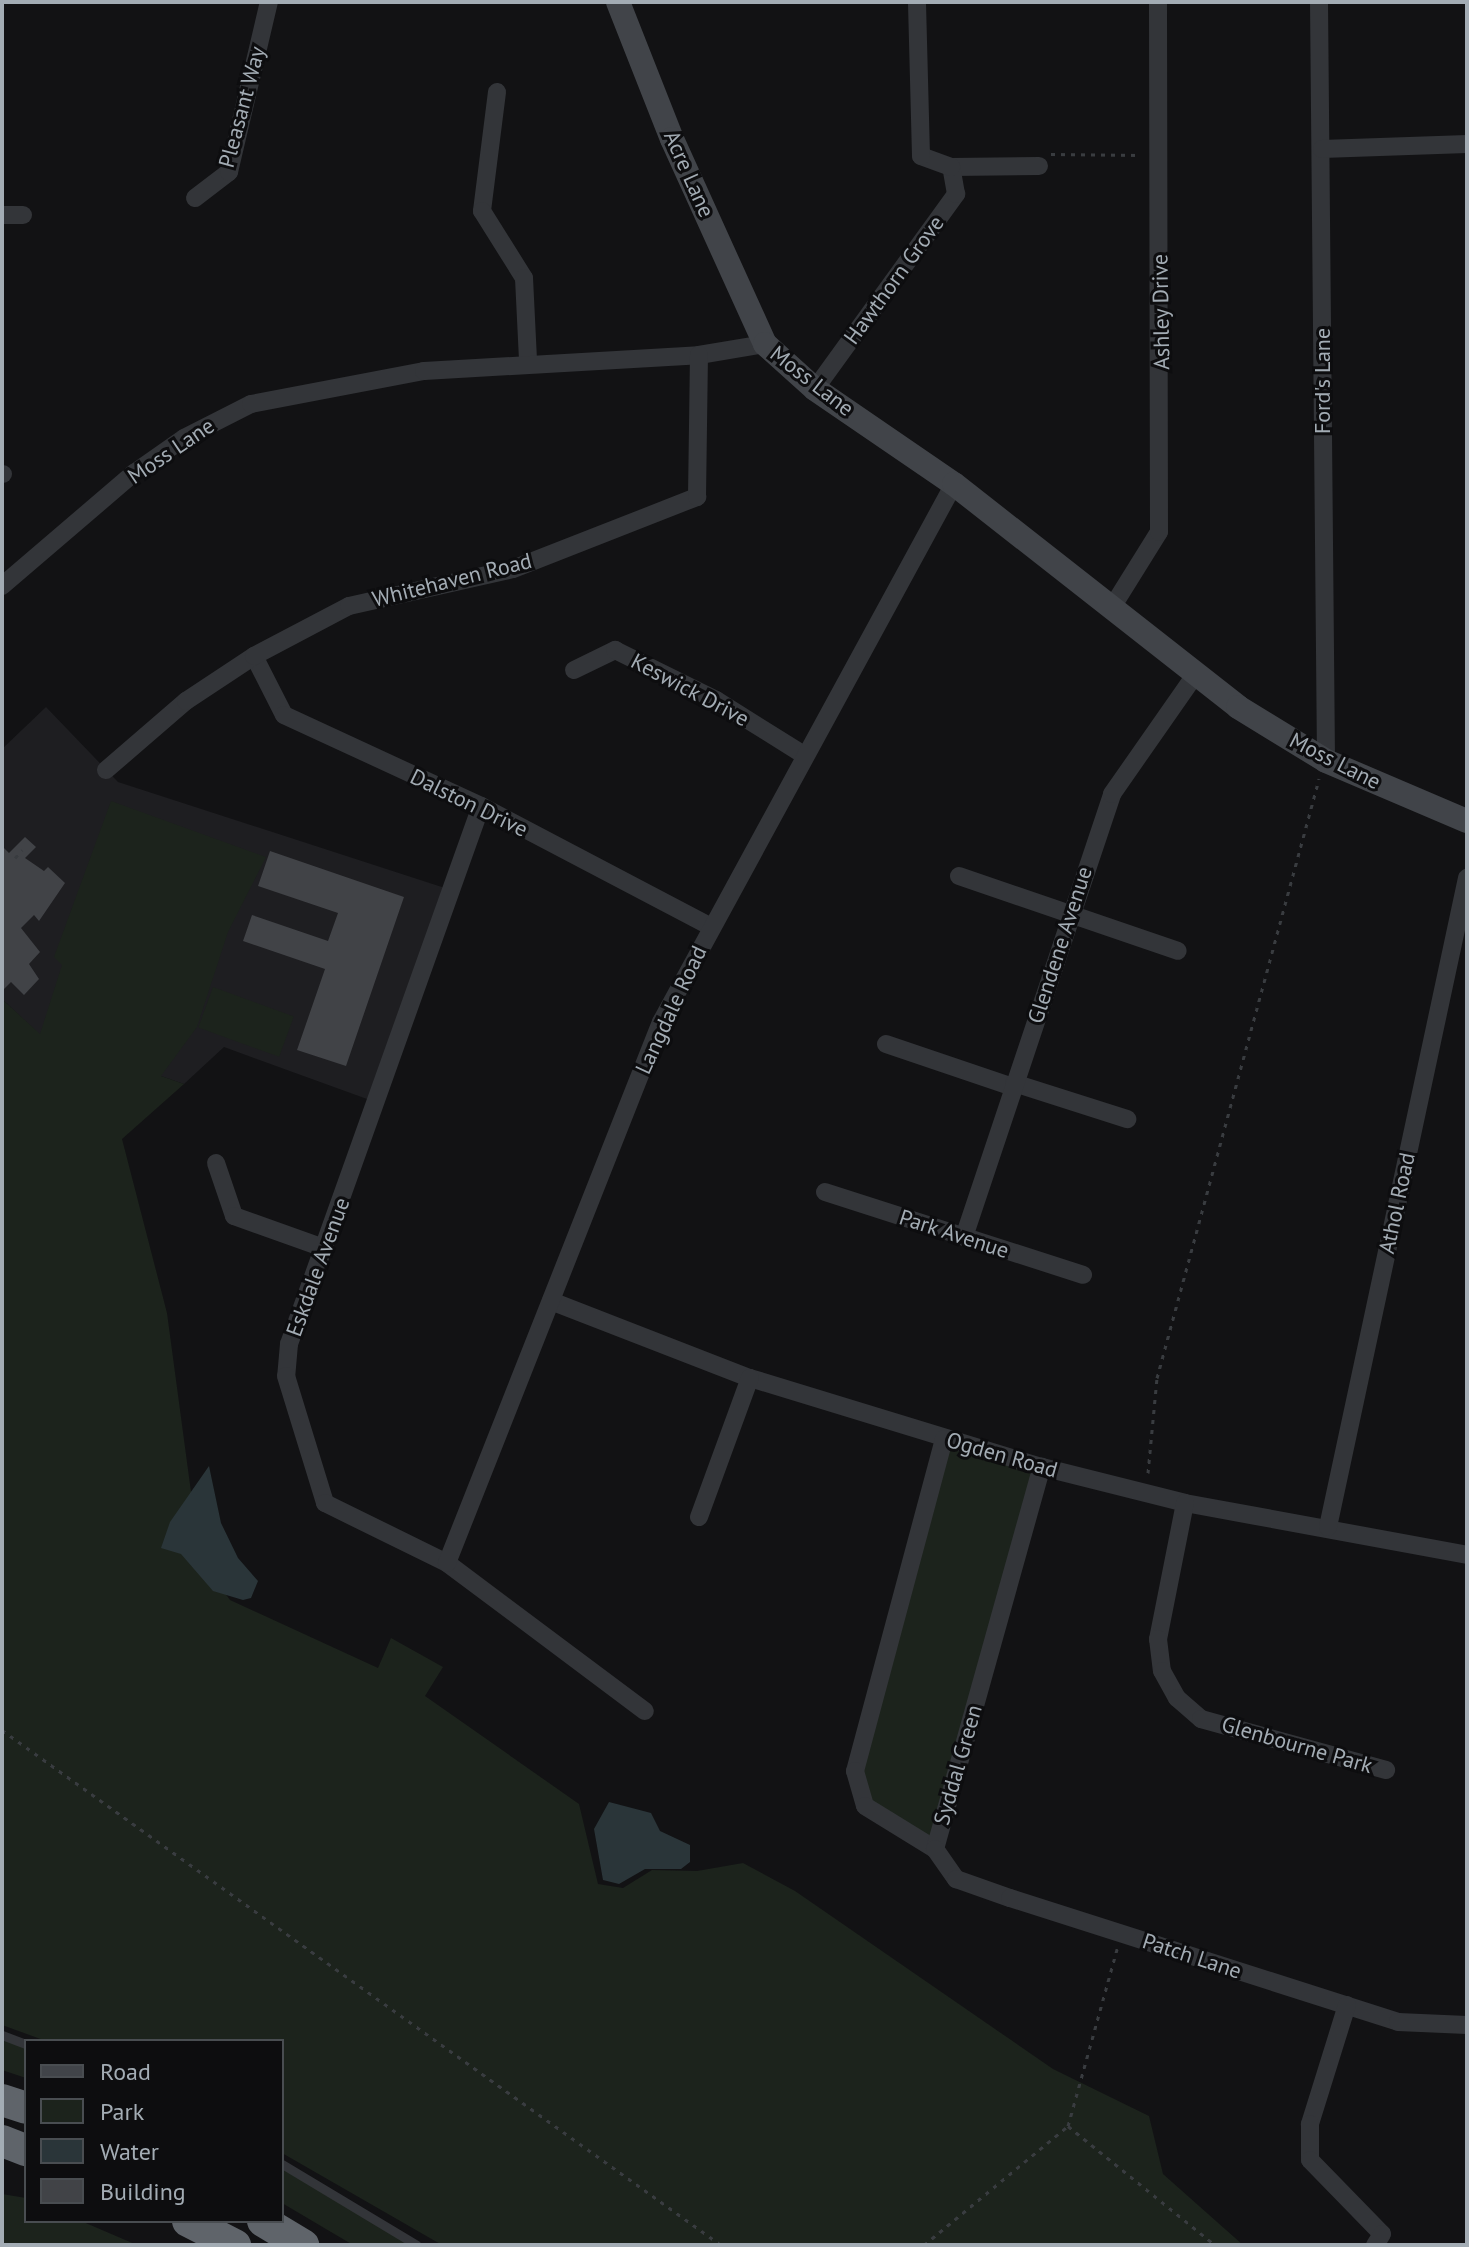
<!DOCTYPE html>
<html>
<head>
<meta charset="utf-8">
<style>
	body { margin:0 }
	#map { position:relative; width:1469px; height:2247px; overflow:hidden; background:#121214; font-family:"PT Sans",sans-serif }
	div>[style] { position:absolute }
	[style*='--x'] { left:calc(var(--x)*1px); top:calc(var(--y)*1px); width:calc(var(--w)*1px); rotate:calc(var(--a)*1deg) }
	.built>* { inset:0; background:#1e1e21 }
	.green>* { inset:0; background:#1c231c; transform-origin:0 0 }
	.water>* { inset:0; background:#2a3539 }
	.building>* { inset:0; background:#414347 }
	.path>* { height:3px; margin-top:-1.5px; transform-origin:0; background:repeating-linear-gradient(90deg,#393c40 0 4px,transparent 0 10px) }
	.lane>* { height:9px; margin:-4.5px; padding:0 4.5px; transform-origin:4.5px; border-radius:4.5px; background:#333539 }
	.street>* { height:18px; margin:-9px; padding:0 9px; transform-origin:9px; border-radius:9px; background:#333539 }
	.secondary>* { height:24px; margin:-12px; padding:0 12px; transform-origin:12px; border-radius:12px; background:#414449 }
	.highway>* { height:32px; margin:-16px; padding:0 16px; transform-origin:16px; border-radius:16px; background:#5f646a }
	span { translate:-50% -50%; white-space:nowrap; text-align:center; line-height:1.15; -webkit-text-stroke:6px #0d0d0f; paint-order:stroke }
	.street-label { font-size:22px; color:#a3acb4 }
	.frame { position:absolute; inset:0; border:4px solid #a3acb4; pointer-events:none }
	.legend { position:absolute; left:24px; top:2039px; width:260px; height:184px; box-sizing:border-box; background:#0d0d0f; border:2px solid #494d51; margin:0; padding:10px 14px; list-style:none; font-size:24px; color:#a3acb4 }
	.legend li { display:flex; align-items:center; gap:16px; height:40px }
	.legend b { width:40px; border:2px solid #494d51 }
</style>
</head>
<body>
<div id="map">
	<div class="built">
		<i style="clip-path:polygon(46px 707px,118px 782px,448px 889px,378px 1103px,224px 1047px,184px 1084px,39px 1034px,2px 999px,2px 749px)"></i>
	</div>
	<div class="green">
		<i style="clip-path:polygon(111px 801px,266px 857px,228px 932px,197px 1027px,161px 1076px,184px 1084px,122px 1139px,167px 1313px,200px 1559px,230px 1600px,378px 1668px,391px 1638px,443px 1667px,425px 1696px,579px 1804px,598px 1884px,623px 1888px,652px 1870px,697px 1871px,743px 1863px,795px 1891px,1053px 2069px,1149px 2116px,1163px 2174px,1243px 2245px,442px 2245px,282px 2153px,282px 2041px,46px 2041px,2px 2025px,2px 999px,40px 1034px,62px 965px,54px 957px)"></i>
		<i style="left:213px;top:987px;width:86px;height:43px;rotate:20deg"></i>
		<i style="clip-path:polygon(944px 1439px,1042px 1467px,935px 1849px,857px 1789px)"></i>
		<i style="clip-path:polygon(2px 2035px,26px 2044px,26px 2078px,2px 2070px)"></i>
		<i style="clip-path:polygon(282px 2164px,417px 2245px,353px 2245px,282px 2203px)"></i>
		<i style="clip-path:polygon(2px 2194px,26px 2198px,26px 2221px,81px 2221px,137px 2245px,2px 2245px)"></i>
	</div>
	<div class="water">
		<i style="clip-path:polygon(209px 1466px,221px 1523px,238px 1558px,258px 1581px,251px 1598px,243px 1600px,213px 1591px,181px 1554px,161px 1548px,170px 1522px)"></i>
		<i style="clip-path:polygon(609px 1802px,651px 1813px,660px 1831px,690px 1845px,690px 1862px,681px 1869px,645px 1869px,619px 1884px,603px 1880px,594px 1829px)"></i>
	</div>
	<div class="building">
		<i style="clip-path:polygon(25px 837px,36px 847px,25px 858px,44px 871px,48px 867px,65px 883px,39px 921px,34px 915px,21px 928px,40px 952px,29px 964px,39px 979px,24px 995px,11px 982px,2px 991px,2px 846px,9px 853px)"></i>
		<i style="clip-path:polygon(270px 851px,404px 897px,346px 1066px,297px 1050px,325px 969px,243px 941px,252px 915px,328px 941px,338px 913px,258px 886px)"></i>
	</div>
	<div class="path">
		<i style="--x:1051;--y:154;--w:89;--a:0.6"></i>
		<i style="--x:15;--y:858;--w:11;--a:-49"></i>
		<i style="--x:1148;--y:1473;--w:95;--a:-84.6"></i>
		<i style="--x:1157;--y:1378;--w:621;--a:-74.87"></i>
		<i style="--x:2;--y:1730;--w:884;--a:35.61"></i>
		<i style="--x:1068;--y:2126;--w:184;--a:-74.5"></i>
		<i style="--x:924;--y:2245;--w:187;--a:-39.6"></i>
		<i style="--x:1068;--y:2126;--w:189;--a:39"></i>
	</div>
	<div class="lane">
		<i style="--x:2;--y:2035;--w:26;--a:21"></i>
		<i style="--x:282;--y:2164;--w:157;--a:31"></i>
	</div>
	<div class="street">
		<i style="--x:1319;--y:2;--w:759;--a:89.47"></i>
		<i style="--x:497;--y:92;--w:120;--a:97.2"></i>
		<i style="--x:482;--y:211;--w:79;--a:57.9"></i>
		<i style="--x:524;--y:278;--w:83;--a:87.2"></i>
		<i style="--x:1322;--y:149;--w:145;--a:-2"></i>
		<i style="--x:951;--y:167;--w:88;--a:-0.7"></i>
		<i style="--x:195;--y:198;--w:43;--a:-37.4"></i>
		<i style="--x:229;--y:172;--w:175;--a:-76.8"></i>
		<i style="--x:2;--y:215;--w:21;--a:0"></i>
		<i style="--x:815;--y:389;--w:241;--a:-54.1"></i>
		<i style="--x:956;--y:194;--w:27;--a:-100"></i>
		<i style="--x:951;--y:167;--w:32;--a:-160"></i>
		<i style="--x:921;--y:156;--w:154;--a:-91.5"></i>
		<i style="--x:2;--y:474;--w:1;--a:0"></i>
		<i style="--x:2;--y:586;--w:174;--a:-40.6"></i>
		<i style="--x:134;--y:473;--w:61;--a:-35"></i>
		<i style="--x:184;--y:438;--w:75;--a:-26.9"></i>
		<i style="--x:251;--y:404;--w:176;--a:-10.8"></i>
		<i style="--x:424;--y:371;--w:275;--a:-3.3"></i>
		<i style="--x:699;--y:355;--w:67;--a:-9.5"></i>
		<i style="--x:1111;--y:609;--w:91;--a:-58.1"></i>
		<i style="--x:1159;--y:532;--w:530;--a:-90.11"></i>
		<i style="--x:254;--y:656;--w:66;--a:63"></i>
		<i style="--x:284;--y:715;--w:217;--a:24.8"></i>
		<i style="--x:481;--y:806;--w:260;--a:27.7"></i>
		<i style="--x:574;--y:670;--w:46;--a:-26"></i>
		<i style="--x:615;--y:650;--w:113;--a:26.3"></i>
		<i style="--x:716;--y:700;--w:104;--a:32"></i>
		<i style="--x:106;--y:770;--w:106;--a:-40.8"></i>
		<i style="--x:186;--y:701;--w:82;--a:-33.5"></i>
		<i style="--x:254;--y:656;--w:107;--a:-27.8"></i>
		<i style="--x:349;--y:606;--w:168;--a:-12.7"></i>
		<i style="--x:513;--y:569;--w:198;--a:-21.4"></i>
		<i style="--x:697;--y:497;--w:142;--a:-89.2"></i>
		<i style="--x:481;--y:806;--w:571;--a:109.64"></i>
		<i style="--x:289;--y:1344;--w:32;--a:95"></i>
		<i style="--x:286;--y:1376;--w:133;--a:72.9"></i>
		<i style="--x:325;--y:1503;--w:136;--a:26.2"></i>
		<i style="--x:447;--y:1563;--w:247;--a:36.8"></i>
		<i style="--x:959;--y:876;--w:231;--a:18.9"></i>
		<i style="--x:886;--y:1044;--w:134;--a:18.7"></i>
		<i style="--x:1014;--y:1083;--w:119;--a:17.7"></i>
		<i style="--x:216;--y:1163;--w:56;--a:71.2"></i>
		<i style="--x:234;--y:1216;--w:96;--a:19.6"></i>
		<i style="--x:825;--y:1192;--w:271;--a:17.8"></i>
		<i style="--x:964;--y:1237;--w:467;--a:-71.5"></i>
		<i style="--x:1112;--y:794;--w:149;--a:-55.1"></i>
		<i style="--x:551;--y:1301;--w:213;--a:21.2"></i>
		<i style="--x:750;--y:1378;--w:305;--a:17"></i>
		<i style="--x:1042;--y:1467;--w:147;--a:14.1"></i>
		<i style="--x:1185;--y:1503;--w:287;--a:10.4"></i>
		<i style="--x:944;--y:1439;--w:344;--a:105"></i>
		<i style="--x:855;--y:1771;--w:36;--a:74"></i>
		<i style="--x:865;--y:1806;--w:82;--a:31.6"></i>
		<i style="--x:935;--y:1849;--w:397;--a:-74.4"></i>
		<i style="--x:1185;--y:1503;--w:139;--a:101.2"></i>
		<i style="--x:1158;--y:1639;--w:32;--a:83"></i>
		<i style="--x:1162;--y:1671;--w:31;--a:61"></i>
		<i style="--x:1177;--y:1698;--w:32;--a:41"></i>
		<i style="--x:1201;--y:1719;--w:192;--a:15.4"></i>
		<i style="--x:699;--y:1517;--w:148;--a:-69.9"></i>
		<i style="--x:1328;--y:1527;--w:664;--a:-77.91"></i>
		<i style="--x:447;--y:1563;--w:582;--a:-68.42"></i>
		<i style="--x:661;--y:1022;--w:613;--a:-61.43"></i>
		<i style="--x:935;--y:1849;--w:37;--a:55"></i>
		<i style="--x:956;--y:1879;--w:57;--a:19.4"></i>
		<i style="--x:1010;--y:1898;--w:407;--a:17.7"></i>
		<i style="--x:1398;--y:2022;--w:69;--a:2.5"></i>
		<i style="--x:1347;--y:2005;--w:125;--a:107.3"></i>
		<i style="--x:1310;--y:2124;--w:36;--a:90"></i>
		<i style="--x:1310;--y:2160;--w:103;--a:45.8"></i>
		<i style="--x:1382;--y:2234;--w:13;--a:122"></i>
	</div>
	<div class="secondary">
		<i style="--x:618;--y:2;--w:147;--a:68.5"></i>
		<i style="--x:672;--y:139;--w:225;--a:65.6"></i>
		<i style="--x:765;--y:344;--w:67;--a:42"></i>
		<i style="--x:815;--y:389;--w:168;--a:34.4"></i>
		<i style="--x:954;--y:484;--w:361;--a:38.1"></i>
		<i style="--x:1238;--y:707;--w:103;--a:31.5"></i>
		<i style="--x:1326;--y:761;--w:153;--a:23.1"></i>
	</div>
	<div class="highway">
		<i style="--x:2;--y:2100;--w:25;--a:18"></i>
		<i style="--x:2;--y:2141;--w:26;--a:21"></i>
		<i style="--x:188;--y:2221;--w:53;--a:27.1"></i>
		<i style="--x:263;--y:2221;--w:47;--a:31"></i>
	</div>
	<div class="street-label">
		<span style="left:242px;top:107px;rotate:-75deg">Pleasant Way</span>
		<span style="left:689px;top:174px;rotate:66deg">Acre Lane</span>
		<span style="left:894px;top:280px;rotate:-54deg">Hawthorn Grove</span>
		<span style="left:1161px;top:312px;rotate:-91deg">Ashley Drive</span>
		<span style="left:812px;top:381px;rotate:38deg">Moss Lane</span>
		<span style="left:1323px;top:381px;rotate:-90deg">Ford's Lane</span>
		<span style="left:171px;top:451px;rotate:-34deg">Moss Lane</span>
		<span style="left:452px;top:580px;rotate:-14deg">Whitehaven Road</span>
		<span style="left:690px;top:690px;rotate:28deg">Keswick Drive</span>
		<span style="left:1335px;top:761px;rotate:27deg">Moss Lane</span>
		<span style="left:469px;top:803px;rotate:26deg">Dalston Drive</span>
		<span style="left:1060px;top:945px;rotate:-72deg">Glendene Avenue</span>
		<span style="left:671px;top:1010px;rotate:-65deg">Langdale Road</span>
		<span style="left:1397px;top:1203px;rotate:-78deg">Athol Road</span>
		<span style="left:954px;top:1234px;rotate:18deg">Park Avenue</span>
		<span style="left:318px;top:1267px;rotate:-70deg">Eskdale Avenue</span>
		<span style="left:1002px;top:1455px;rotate:16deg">Ogden Road</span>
		<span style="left:1297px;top:1745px;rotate:16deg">Glenbourne Park</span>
		<span style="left:958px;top:1765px;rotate:-74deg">Syddal Green</span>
		<span style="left:1192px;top:1956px;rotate:18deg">Patch Lane</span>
	</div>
	<div class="frame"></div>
	<ul class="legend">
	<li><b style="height:10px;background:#414449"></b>Road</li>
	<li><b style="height:22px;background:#1c231c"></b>Park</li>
	<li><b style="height:22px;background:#2a3539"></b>Water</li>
	<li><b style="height:22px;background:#414347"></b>Building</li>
	</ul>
</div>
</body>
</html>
